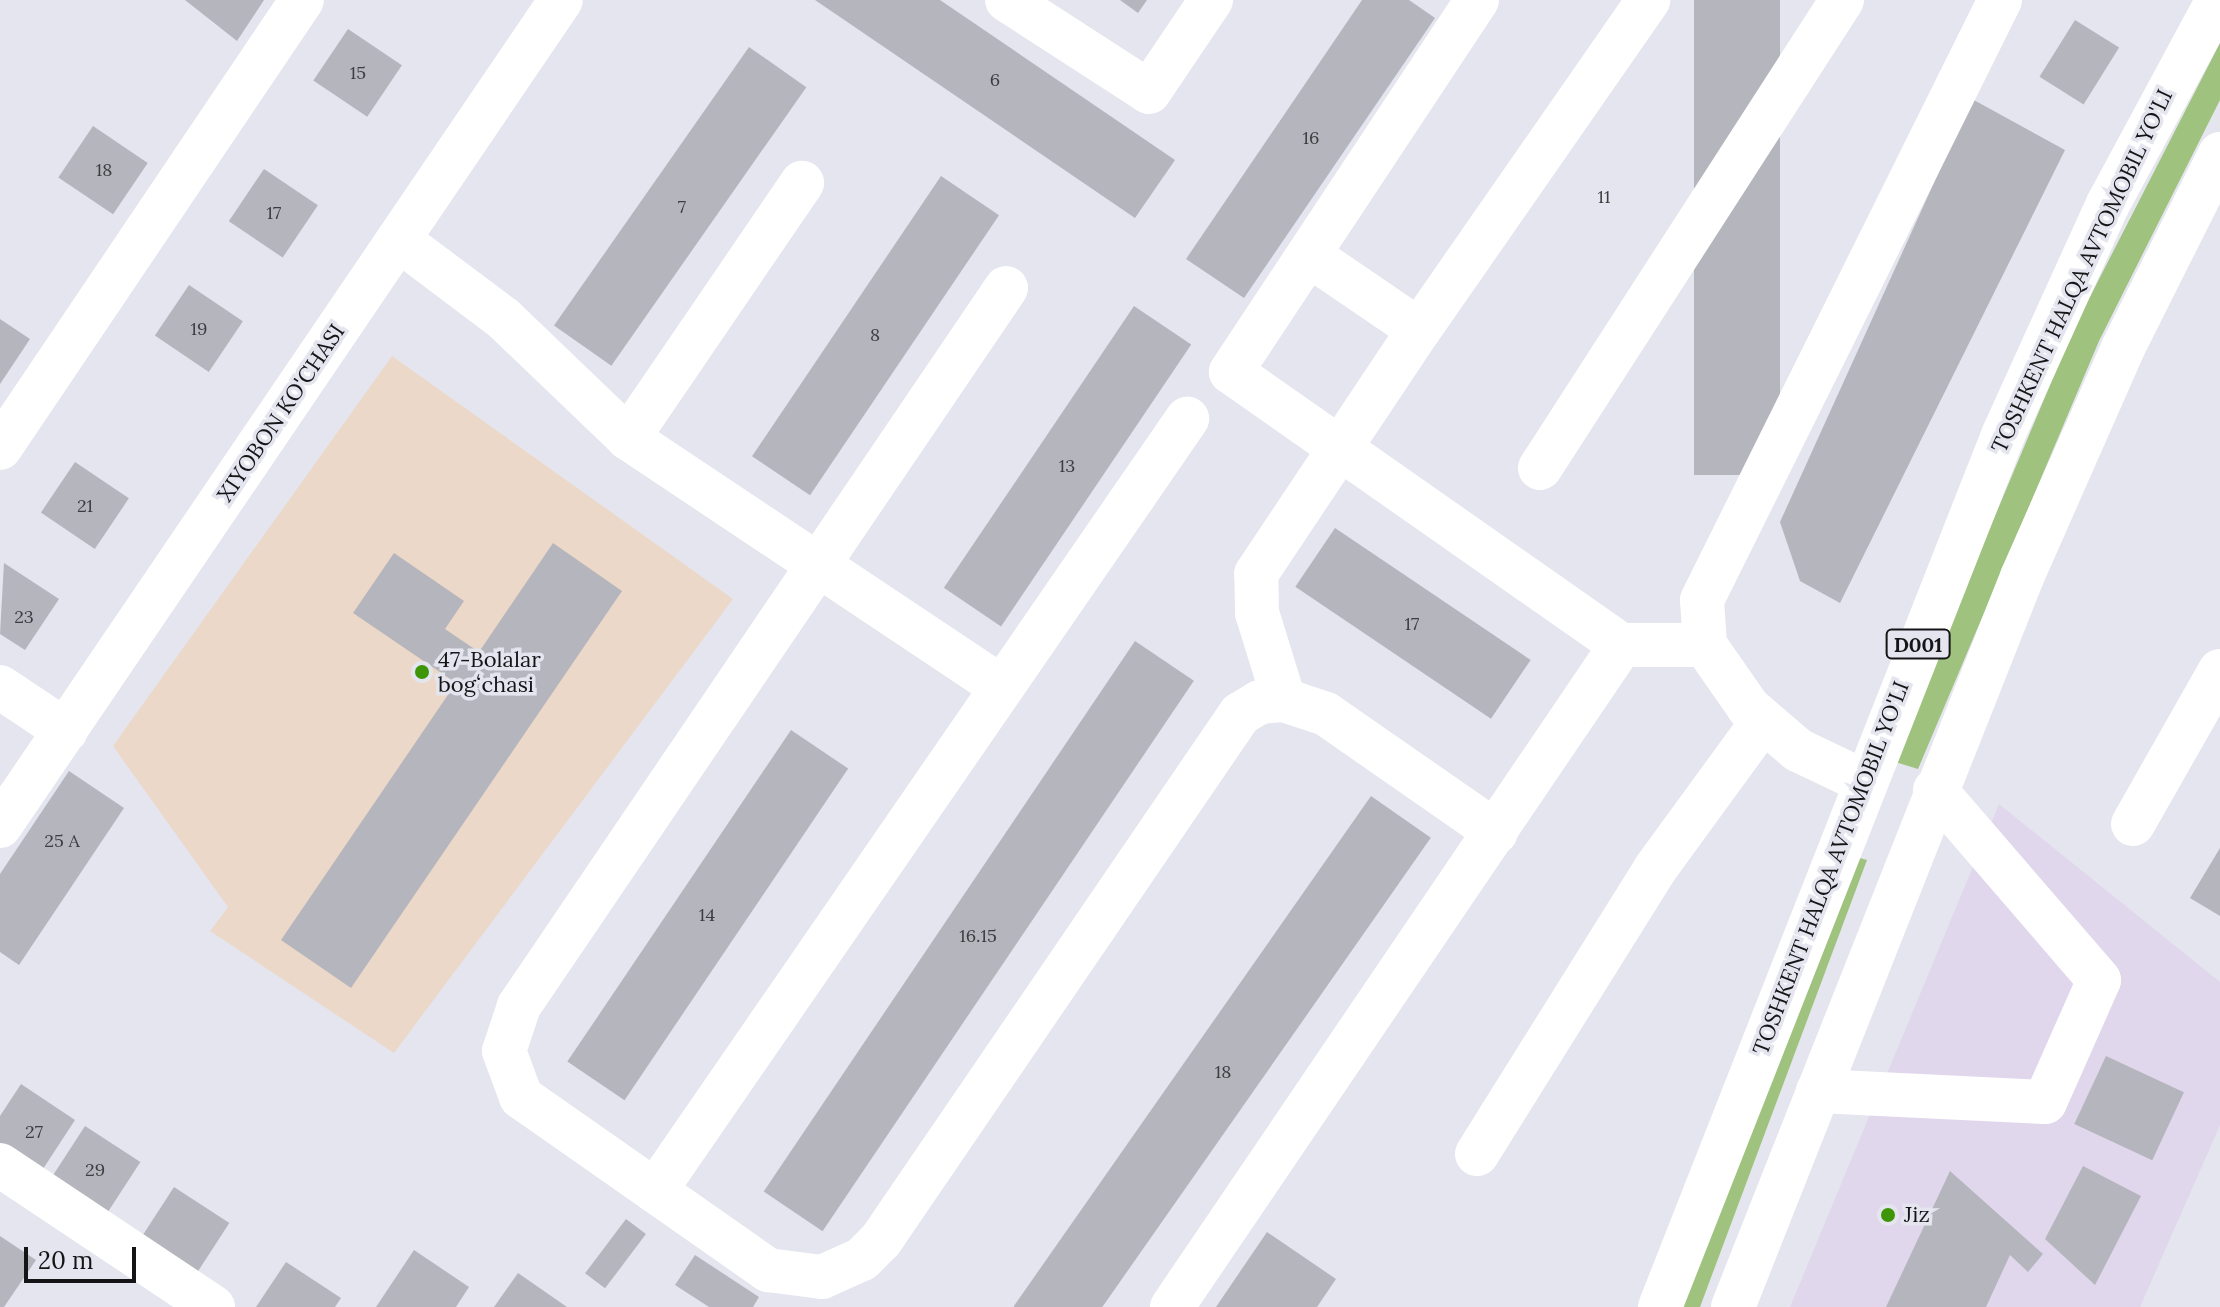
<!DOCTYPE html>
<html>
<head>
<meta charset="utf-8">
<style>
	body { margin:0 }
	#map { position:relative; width:2220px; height:1307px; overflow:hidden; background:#e4e5ee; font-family:Lora,serif }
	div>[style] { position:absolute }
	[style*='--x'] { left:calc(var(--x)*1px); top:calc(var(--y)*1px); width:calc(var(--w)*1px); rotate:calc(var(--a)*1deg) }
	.commercial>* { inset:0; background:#e1d7ec }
	.education>* { inset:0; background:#ecd8c9 }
	.green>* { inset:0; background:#9fc37e }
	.building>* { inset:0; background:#b5b5bd; transform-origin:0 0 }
	.minor>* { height:44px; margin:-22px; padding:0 22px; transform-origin:22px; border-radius:22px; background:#fff }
	.highway>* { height:44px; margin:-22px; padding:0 22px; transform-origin:22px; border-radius:22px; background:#fff }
	.dots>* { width:22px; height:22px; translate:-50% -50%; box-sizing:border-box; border:4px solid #e4e5ee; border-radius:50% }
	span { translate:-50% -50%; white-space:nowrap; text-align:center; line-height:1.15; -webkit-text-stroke:7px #e4e5ee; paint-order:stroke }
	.number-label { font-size:18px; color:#3d3d41 }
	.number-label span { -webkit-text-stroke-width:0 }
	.shield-label span { padding:2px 6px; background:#e4e5ee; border:2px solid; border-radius:6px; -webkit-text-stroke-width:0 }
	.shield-label { font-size:20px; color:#151518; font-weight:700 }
	.street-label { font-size:22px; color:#151518 }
	.poi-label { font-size:22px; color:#151518 }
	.left { translate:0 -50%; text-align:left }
	.scale { position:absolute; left:24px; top:1247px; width:112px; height:36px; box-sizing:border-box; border:4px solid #151518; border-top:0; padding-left:10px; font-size:24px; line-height:28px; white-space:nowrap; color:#151518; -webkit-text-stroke:6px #e4e5ee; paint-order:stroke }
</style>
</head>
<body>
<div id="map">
	<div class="commercial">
		<i style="clip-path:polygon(1999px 804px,2220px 982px,2220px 1125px,2140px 1307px,1790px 1307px)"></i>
	</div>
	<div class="education">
		<i style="clip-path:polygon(392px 356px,733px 599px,394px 1053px,210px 931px,228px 907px,113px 746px)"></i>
	</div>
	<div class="green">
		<i style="clip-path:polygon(2220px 43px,2220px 100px,2099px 341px,1918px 769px,1892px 761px,2074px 328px)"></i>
		<i style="clip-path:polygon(1853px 856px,1867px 860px,1700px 1307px,1679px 1307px)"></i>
	</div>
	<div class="building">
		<i style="clip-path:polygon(185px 0,264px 0,237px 41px)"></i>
		<i style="clip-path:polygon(815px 0,940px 0,1175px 160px,1135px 218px)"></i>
		<i style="clip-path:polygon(1120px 0,1147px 0,1138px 13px)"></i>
		<i style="clip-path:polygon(1362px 0,1409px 0,1435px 18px,1244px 298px,1186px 259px)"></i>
		<i style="left:1694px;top:0;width:86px;height:475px"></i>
		<i style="left:2075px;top:20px;width:52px;height:67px;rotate:32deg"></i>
		<i style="left:348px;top:29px;width:65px;height:62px;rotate:34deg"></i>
		<i style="left:749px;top:47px;width:70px;height:340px;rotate:35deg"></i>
		<i style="clip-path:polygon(1972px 99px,2065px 150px,1840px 603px,1800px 581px,1780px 522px)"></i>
		<i style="left:93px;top:126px;width:66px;height:62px;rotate:34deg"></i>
		<i style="left:264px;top:169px;width:65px;height:63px;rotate:34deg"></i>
		<i style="left:941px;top:176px;width:70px;height:338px;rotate:34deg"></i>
		<i style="left:189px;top:285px;width:65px;height:61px;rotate:34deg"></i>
		<i style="left:1134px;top:306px;width:69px;height:340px;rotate:34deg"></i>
		<i style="clip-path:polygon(0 319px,30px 339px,0 384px)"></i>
		<i style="left:75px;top:462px;width:65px;height:61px;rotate:34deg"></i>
		<i style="left:1335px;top:528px;width:236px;height:71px;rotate:34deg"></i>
		<i style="clip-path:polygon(553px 543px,622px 591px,351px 988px,281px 940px,456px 683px,353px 613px,394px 553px,464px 601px,445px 629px,479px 652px)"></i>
		<i style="clip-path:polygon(4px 563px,59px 599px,25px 650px,0 634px)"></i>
		<i style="left:1135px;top:641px;width:71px;height:664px;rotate:34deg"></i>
		<i style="left:791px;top:730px;width:69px;height:400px;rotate:34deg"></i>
		<i style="clip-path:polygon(69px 771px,124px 808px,19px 965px,0 952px,0 874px)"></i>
		<i style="left:1371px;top:796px;width:73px;height:623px;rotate:35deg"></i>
		<i style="clip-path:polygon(2220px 848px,2220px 916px,2190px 898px)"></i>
		<i style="left:2106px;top:1056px;width:86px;height:75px;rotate:25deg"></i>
		<i style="clip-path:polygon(21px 1084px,75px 1120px,41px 1172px,0 1144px,0 1116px)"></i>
		<i style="left:85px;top:1126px;width:66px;height:62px;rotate:33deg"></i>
		<i style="clip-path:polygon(2083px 1166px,2141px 1196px,2095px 1285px,2045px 1239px)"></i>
		<i style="clip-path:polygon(1950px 1171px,2043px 1254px,2028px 1272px,2010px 1255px,1986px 1307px,1886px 1307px)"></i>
		<i style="left:174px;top:1187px;width:66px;height:61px;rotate:33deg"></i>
		<i style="left:626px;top:1219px;width:25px;height:68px;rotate:37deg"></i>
		<i style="clip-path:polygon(1267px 1232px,1336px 1279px,1317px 1307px,1216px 1307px)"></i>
		<i style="clip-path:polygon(0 1236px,36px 1260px,4px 1307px,0 1307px)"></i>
		<i style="clip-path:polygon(414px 1250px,469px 1287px,456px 1307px,376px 1307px)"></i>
		<i style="clip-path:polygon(695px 1255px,759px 1297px,753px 1307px,709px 1307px,675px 1285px)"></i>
		<i style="clip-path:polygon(286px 1262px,341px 1298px,335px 1307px,256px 1307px)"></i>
		<i style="clip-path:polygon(518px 1273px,567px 1307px,494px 1307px)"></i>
	</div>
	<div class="minor">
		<i style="--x:1007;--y:0;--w:169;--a:32.9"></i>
		<i style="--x:1149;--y:92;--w:111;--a:-56"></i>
		<i style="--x:1477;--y:0;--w:446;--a:123.5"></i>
		<i style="--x:1231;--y:372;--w:476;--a:35"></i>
		<i style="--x:1621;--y:645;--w:84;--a:0"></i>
		<i style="--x:399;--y:240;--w:130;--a:36.9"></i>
		<i style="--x:503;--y:318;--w:173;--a:43.8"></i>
		<i style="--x:628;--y:438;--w:449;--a:33.7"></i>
		<i style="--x:1309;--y:255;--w:133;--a:34.3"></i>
		<i style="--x:1419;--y:330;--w:402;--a:-55.2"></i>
		<i style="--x:1006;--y:288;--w:868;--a:124.15"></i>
		<i style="--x:519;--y:1006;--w:47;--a:108.4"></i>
		<i style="--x:504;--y:1051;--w:49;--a:69.7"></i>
		<i style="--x:521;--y:1097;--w:302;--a:35"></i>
		<i style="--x:768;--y:1270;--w:54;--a:7.4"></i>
		<i style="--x:822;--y:1277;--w:44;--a:-24.2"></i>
		<i style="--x:862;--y:1259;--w:27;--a:-45"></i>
		<i style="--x:881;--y:1240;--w:637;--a:-55.69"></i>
		<i style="--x:1240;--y:714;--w:23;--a:-31"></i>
		<i style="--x:1260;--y:702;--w:24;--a:-5"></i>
		<i style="--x:1284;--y:700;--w:44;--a:18.4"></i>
		<i style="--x:1326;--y:714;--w:207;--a:34.8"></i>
		<i style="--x:628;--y:438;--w:309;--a:-55.7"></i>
		<i style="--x:0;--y:448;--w:540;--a:-56.02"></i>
		<i style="--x:1540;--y:468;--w:557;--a:-57.17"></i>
		<i style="--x:0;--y:687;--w:79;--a:33.7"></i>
		<i style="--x:1284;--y:700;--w:91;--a:-107.2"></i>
		<i style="--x:1257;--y:613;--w:39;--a:-91"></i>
		<i style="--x:1256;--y:574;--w:293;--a:-56.3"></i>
		<i style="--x:1865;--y:782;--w:74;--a:-154.5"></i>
		<i style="--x:1798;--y:750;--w:65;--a:-139.4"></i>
		<i style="--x:1749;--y:708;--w:77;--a:-124.9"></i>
		<i style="--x:1705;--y:645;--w:45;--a:-93.8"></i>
		<i style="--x:1702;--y:600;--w:670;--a:-63.59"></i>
		<i style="--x:2133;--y:824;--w:176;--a:-60.4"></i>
		<i style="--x:0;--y:826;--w:998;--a:-55.82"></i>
		<i style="--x:1818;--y:1091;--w:227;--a:2.8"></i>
		<i style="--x:2045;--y:1102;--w:133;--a:-66.1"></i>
		<i style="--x:2099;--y:980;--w:251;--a:-130.8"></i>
		<i style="--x:1477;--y:1154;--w:336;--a:-58"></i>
		<i style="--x:1655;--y:869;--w:182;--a:-53.9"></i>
		<i style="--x:0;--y:1165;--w:256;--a:33.7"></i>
		<i style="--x:655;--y:1191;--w:938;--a:-55.43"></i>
		<i style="--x:1172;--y:1307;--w:800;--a:-55.85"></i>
	</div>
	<div class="highway">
		<i style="--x:1660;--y:1307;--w:939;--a:-68.52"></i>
		<i style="--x:2004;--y:433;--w:252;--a:-65.6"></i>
		<i style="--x:2108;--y:204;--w:232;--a:-61.7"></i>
		<i style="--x:1733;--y:1307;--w:785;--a:-68.4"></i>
		<i style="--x:2022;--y:577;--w:250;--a:-66.2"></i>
		<i style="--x:2123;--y:348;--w:217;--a:-63.4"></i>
	</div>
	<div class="dots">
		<i style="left:422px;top:672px;background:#3e9507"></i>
		<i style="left:1888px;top:1215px;background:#3e9507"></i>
	</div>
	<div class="number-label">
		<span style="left:358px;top:73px">15</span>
		<span style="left:995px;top:80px">6</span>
		<span style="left:1311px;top:138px">16</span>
		<span style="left:104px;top:170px">18</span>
		<span style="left:1604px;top:197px">11</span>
		<span style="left:682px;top:207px">7</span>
		<span style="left:274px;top:213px">17</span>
		<span style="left:199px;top:329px">19</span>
		<span style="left:875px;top:335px">8</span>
		<span style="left:1067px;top:466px">13</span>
		<span style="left:85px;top:506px">21</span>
		<span style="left:24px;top:617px">23</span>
		<span style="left:1412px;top:624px">17</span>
		<span style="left:62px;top:841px">25 A</span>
		<span style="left:707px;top:915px">14</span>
		<span style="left:978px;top:936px">16.15</span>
		<span style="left:1223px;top:1072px">18</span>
		<span style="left:34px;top:1132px">27</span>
		<span style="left:95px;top:1170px">29</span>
	</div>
	<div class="shield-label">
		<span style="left:1918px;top:644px">D001</span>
	</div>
	<div class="street-label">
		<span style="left:2082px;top:271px;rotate:-65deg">TOSHKENT HALQA AVTOMOBIL YO'LI</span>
		<span style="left:281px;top:413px;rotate:-56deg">XIYOBON KO'CHASI</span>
		<span style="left:1831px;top:868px;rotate:-69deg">TOSHKENT HALQA AVTOMOBIL YO'LI</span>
	</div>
	<div class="poi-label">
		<span class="left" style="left:438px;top:672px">47-Bolalar<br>bogʻchasi</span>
		<span class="left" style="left:1904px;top:1215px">Jiz</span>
	</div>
	<div class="scale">20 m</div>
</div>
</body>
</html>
